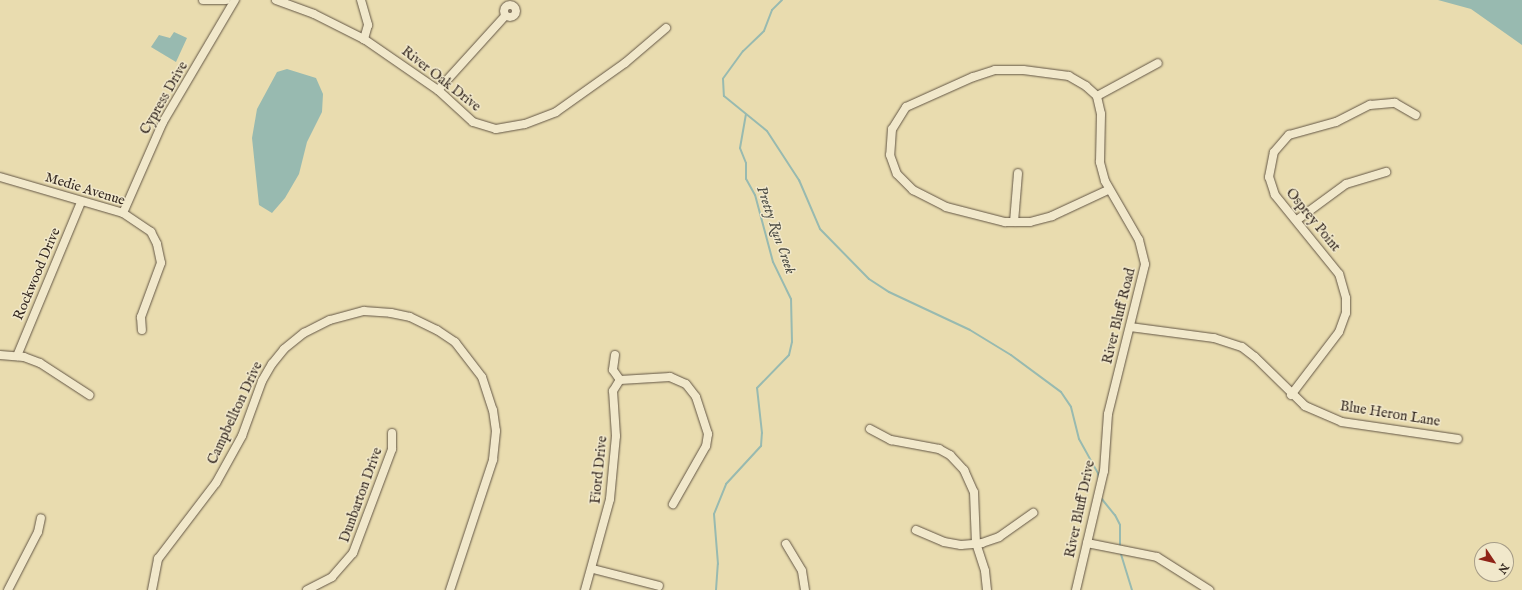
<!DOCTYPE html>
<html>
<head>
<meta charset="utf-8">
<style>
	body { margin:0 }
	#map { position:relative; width:1522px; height:590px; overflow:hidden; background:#e9dcaf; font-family:"IM FELL English",serif }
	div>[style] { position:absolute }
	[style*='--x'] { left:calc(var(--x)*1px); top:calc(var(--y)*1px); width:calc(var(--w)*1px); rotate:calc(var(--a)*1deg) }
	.water>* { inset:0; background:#98bab0 }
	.stream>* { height:2px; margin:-1px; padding:0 1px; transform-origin:1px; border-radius:1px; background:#98bab0 }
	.roads { filter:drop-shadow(0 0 1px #635645) drop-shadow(0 0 1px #635645) }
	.minor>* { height:8px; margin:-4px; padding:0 4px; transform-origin:4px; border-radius:4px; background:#f1e8cb }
	.minor>.ring { margin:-4px; padding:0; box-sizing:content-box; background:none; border:8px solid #f1e8cb; border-radius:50% }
	span { translate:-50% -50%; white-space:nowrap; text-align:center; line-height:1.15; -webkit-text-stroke:3px #f1e8cb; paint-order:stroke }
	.street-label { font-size:14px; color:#362a22 }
	.water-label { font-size:15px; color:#4e4e46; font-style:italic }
	.north { position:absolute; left:1474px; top:542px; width:40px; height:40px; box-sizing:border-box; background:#f1e8cb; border:1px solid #a69c87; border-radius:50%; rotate:125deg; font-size:11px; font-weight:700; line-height:16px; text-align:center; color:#362a22 }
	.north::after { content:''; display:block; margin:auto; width:14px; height:18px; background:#8f2418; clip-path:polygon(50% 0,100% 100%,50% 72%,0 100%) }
</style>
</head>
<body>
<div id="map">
	<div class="water">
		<i style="clip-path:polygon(1438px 0,1522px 0,1522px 45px,1471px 9px)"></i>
		<i style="clip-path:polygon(174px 32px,187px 38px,176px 62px,151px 47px,159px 35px,170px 38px)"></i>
		<i style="clip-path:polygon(287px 69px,316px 78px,323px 94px,322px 112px,307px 142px,299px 174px,285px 198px,272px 213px,259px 205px,252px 138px,257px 109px,277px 72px)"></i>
	</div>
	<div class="stream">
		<i style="--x:782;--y:0;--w:14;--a:135"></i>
		<i style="--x:772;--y:10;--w:22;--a:111"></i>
		<i style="--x:764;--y:31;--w:29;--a:136"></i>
		<i style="--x:743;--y:51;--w:34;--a:126"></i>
		<i style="--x:723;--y:79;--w:17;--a:87"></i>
		<i style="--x:724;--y:96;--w:55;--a:39.1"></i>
		<i style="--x:767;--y:131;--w:59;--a:56.9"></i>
		<i style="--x:799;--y:180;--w:53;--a:66.8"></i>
		<i style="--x:820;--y:229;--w:70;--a:45.6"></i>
		<i style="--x:869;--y:279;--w:24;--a:33"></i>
		<i style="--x:889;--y:292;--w:89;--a:25.1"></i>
		<i style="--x:970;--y:330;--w:48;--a:31.4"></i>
		<i style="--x:1011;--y:355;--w:62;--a:36.5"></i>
		<i style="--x:1061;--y:392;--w:18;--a:56"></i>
		<i style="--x:1071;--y:407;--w:33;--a:76"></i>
		<i style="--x:1079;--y:439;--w:39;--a:61"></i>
		<i style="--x:1098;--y:473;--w:6;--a:81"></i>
		<i style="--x:1101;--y:498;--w:22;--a:51"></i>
		<i style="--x:1115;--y:515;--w:11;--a:63"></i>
		<i style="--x:1120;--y:525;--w:22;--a:90"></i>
		<i style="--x:1120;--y:551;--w:41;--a:72.9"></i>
		<i style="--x:716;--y:590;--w:26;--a:-86"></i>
		<i style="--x:718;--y:564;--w:50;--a:-94.6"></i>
		<i style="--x:714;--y:514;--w:32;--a:-68"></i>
		<i style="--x:726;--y:484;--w:52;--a:-47.4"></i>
		<i style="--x:761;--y:446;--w:13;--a:-86"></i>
		<i style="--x:762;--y:433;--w:45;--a:-96.3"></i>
		<i style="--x:757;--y:388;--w:46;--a:-45.9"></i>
		<i style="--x:789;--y:355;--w:13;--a:-77"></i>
		<i style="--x:792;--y:342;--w:43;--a:-91.3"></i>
		<i style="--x:791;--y:299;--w:41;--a:-115.9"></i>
		<i style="--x:773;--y:262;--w:69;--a:-105"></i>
		<i style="--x:755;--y:195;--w:18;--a:-119"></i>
		<i style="--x:746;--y:179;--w:16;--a:-90"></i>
		<i style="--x:746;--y:163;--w:16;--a:-112"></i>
		<i style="--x:740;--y:148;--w:34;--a:-80"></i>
	</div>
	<div class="roads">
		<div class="minor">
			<i style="--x:203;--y:0;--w:23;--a:0"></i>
			<i style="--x:276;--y:0;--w:40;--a:20.2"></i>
			<i style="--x:314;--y:14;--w:56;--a:26.6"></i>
			<i style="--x:364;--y:39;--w:90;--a:34.6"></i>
			<i style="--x:438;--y:90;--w:47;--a:42.4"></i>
			<i style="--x:473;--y:122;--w:24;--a:17"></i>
			<i style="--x:496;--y:129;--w:29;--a:-10"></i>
			<i style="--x:525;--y:124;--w:33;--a:-21"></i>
			<i style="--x:556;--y:112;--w:85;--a:-35.4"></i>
			<i style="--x:625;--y:63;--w:54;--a:-40.5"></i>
			<i style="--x:361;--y:0;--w:26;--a:74"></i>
			<i style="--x:368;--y:25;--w:15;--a:106"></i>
			<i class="ring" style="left:504px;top:5px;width:4px;height:4px"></i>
			<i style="--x:438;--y:90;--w:100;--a:-47.8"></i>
			<i style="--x:1097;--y:96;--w:69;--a:-28.4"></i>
			<i style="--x:0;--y:177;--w:128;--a:16.3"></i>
			<i style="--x:123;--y:213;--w:34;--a:34"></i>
			<i style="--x:151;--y:232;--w:13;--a:63"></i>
			<i style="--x:157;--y:244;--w:19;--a:78"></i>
			<i style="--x:161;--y:263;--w:58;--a:110.3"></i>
			<i style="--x:141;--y:317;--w:13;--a:86"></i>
			<i style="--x:123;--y:213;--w:99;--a:-66.3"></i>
			<i style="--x:163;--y:122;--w:142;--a:-59.5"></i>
			<i style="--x:1297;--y:220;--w:61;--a:-36.3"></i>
			<i style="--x:1346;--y:184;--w:42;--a:-16.7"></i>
			<i style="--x:1014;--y:222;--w:49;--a:-85.3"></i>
			<i style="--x:1130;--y:327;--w:85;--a:7.5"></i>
			<i style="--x:1214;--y:338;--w:29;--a:18"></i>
			<i style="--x:1242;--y:347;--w:16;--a:38"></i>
			<i style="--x:1255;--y:357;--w:70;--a:44.4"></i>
			<i style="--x:1305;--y:406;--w:40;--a:23.4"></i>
			<i style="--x:1342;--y:422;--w:117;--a:8.3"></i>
			<i style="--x:0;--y:355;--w:24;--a:5"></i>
			<i style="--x:24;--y:357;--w:17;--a:21"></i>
			<i style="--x:40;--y:363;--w:59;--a:33.1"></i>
			<i style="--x:615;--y:355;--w:15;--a:98"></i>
			<i style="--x:613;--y:370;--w:12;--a:55"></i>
			<i style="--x:17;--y:356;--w:167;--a:-67.4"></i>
			<i style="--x:1291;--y:395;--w:79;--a:-52.7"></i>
			<i style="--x:1339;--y:332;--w:20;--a:-70"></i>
			<i style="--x:1346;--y:313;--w:15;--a:-90"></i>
			<i style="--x:1346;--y:298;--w:25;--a:-106"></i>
			<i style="--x:1339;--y:274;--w:102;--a:-129"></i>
			<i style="--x:1275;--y:195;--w:19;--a:-108"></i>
			<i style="--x:1269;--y:177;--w:25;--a:-79"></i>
			<i style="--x:1274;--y:152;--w:23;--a:-49"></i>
			<i style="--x:1289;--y:135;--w:49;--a:-15.5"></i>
			<i style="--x:1336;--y:122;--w:38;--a:-27"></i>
			<i style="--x:1370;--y:105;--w:25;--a:-5"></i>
			<i style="--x:1395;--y:103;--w:24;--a:30"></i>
			<i style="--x:870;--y:429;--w:24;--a:28"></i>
			<i style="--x:891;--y:440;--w:49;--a:10.6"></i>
			<i style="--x:939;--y:449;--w:13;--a:29"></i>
			<i style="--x:950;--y:455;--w:21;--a:47"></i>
			<i style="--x:964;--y:470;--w:24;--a:66"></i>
			<i style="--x:974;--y:492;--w:51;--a:87.8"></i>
			<i style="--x:976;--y:543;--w:29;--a:72"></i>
			<i style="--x:985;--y:571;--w:19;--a:84"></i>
			<i style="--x:916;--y:530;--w:30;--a:23"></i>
			<i style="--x:944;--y:542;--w:17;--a:10"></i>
			<i style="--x:961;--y:545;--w:21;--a:-5"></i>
			<i style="--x:982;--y:543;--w:18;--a:-19"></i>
			<i style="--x:999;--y:537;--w:42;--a:-35.2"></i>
			<i style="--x:1087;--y:543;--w:71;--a:11.3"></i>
			<i style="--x:1157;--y:557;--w:62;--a:32.4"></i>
			<i style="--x:786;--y:544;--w:31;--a:59"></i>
			<i style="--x:802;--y:571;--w:19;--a:81"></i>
			<i style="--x:593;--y:569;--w:68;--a:14.4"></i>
			<i style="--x:8;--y:590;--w:65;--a:-62.7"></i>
			<i style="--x:38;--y:532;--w:14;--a:-78"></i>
			<i style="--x:152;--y:590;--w:32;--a:-79"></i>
			<i style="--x:158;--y:559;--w:96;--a:-52.7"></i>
			<i style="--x:216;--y:483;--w:54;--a:-61"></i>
			<i style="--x:242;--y:436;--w:59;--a:-70"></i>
			<i style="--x:262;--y:381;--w:20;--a:-60"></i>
			<i style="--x:272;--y:364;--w:19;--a:-51"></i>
			<i style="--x:284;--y:349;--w:26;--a:-39"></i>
			<i style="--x:304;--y:333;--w:29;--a:-27"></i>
			<i style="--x:330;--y:320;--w:35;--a:-15"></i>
			<i style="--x:364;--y:311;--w:27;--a:4"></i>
			<i style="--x:391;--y:313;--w:19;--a:12"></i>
			<i style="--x:410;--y:317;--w:30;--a:26"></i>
			<i style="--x:437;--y:330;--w:22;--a:34"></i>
			<i style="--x:455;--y:342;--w:44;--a:52.4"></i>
			<i style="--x:482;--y:377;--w:35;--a:72"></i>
			<i style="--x:493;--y:410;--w:21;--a:82"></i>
			<i style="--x:496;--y:431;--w:29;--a:96"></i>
			<i style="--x:493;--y:460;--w:137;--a:108.3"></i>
			<i style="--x:307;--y:590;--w:28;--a:-27"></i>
			<i style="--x:332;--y:577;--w:32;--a:-49"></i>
			<i style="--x:353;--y:553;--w:111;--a:-69.4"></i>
			<i style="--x:392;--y:449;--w:16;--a:-90"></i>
			<i style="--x:585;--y:590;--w:94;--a:-74.6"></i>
			<i style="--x:610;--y:499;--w:63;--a:-84.6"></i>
			<i style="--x:616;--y:436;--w:45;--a:-93.8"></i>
			<i style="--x:613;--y:391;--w:13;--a:-58"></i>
			<i style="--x:620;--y:380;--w:50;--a:-3.4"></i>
			<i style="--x:670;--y:377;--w:17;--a:24"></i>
			<i style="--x:686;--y:384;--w:16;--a:52"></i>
			<i style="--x:696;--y:397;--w:39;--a:72"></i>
			<i style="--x:708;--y:434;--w:12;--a:99"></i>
			<i style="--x:706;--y:446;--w:67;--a:119.6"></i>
			<i style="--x:1076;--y:590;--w:122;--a:-76.8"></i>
			<i style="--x:1104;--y:471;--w:57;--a:-86"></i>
			<i style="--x:1108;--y:414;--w:154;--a:-76.1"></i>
			<i style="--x:1145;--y:264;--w:25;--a:-104"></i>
			<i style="--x:1139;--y:240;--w:68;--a:-120"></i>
			<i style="--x:1105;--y:181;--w:20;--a:-105"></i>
			<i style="--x:1100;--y:162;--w:48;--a:-88.8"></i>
			<i style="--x:1101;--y:114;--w:18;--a:-103"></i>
			<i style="--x:1097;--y:96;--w:15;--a:-138"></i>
			<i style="--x:1086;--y:86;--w:20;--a:-150"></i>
			<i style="--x:1069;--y:76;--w:46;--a:-172.6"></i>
			<i style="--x:1023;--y:70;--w:28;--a:180"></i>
			<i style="--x:995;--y:70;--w:23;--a:162"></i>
			<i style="--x:973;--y:77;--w:73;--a:155.9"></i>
			<i style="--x:906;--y:107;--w:26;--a:122"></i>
			<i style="--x:892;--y:129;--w:26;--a:94"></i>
			<i style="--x:890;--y:155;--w:20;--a:70"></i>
			<i style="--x:897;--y:174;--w:23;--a:45"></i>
			<i style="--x:913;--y:190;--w:37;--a:27"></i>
			<i style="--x:946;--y:207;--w:61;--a:14.3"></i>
			<i style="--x:1005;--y:222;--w:25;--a:0"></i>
			<i style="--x:1030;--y:222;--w:23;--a:-15"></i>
			<i style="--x:1052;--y:216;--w:62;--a:-24.9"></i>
		</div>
	</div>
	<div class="street-label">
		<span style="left:441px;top:79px;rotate:38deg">River Oak Drive</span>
		<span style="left:164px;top:98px;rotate:-60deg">Cypress Drive</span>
		<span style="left:85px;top:189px;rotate:17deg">Medie Avenue</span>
		<span style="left:1313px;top:220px;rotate:51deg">Osprey Point</span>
		<span style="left:37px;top:274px;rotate:-67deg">Rockwood Drive</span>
		<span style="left:1119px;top:316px;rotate:-76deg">River Bluff Road</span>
		<span style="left:235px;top:413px;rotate:-65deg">Campbellton Drive</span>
		<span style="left:1390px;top:414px;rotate:9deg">Blue Heron Lane</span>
		<span style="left:599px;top:470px;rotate:-84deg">Fiord Drive</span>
		<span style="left:361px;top:495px;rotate:-70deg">Dunbarton Drive</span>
		<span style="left:1080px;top:509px;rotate:-78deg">River Bluff Drive</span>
	</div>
	<div class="water-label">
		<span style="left:776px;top:230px;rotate:71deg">Pretty Run Creek</span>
	</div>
	<div class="north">N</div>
</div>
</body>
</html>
